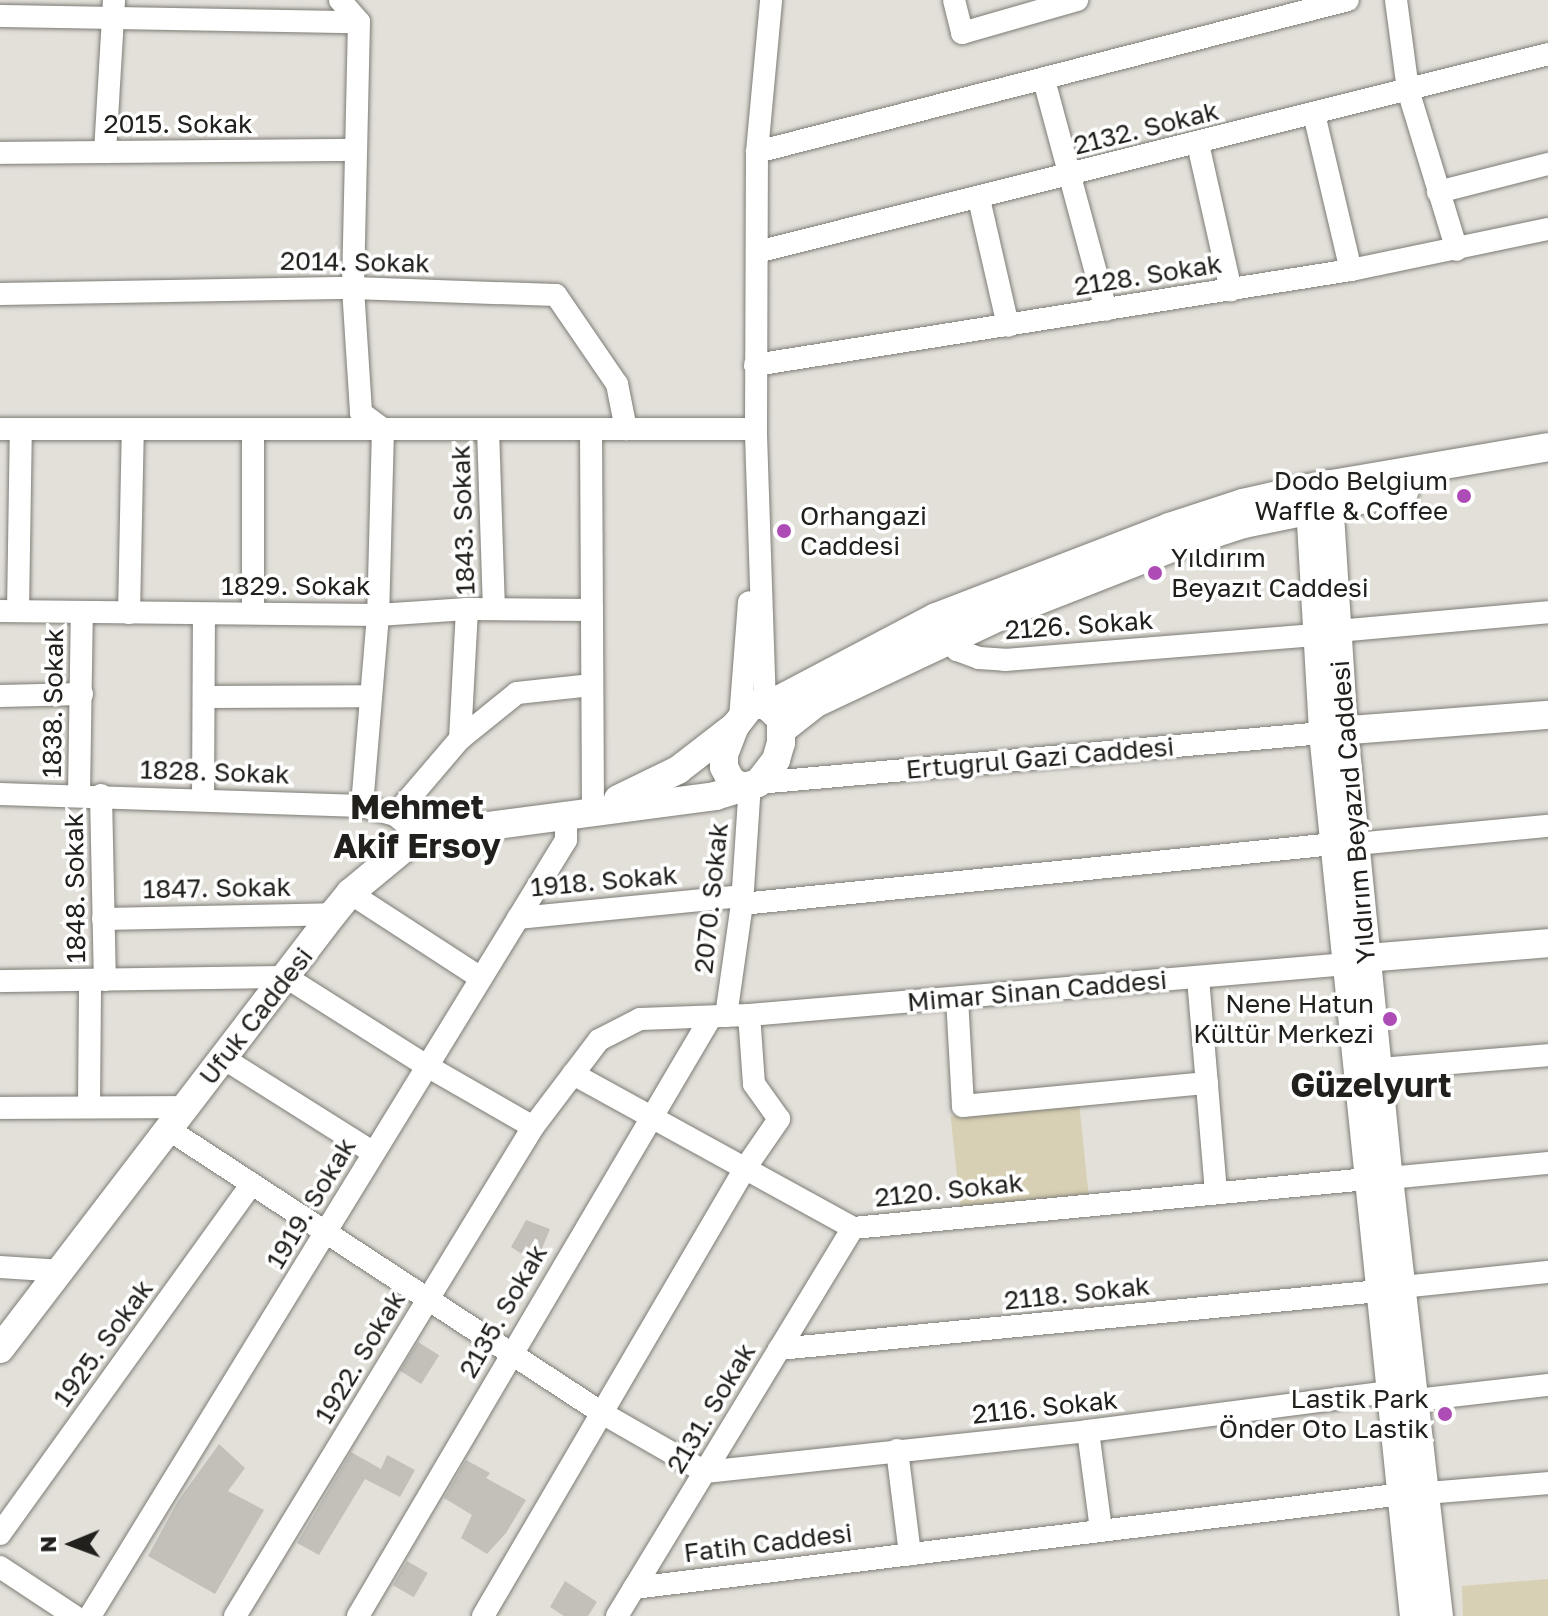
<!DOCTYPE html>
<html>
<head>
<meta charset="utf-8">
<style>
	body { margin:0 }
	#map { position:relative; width:1548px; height:1616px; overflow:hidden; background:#e2e0d9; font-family:"Golos Text",sans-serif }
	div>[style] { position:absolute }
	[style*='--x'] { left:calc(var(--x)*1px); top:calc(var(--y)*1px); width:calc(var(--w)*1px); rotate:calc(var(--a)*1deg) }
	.green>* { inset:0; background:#d8d0b4; transform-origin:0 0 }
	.building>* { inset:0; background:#c2c0b9; transform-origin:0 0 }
	.roads { filter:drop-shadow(0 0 2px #7e7c76) drop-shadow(0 0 2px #7e7c76) }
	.minor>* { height:22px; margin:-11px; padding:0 11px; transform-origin:11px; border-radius:11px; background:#fff }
	.major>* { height:28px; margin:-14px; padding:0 14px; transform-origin:14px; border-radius:14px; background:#fff }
	.dots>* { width:22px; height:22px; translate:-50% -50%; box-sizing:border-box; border:4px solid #fff; border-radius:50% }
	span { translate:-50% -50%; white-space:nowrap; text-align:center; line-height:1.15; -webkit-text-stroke:7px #fff; paint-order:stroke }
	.street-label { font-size:26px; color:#21201d }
	.poi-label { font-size:26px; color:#21201d }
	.right { translate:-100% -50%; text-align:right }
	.left { translate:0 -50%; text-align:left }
	.district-label { font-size:34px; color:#21201d; font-weight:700 }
	.north { position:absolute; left:32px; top:1504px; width:80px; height:80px; -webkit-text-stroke:6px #fff; paint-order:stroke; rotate:269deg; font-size:22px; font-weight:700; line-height:32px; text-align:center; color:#21201d }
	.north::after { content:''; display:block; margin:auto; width:28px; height:36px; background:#21201d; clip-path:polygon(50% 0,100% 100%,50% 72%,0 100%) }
</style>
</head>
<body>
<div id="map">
	<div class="green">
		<i style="left:1079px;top:1103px;width:93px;height:129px;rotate:84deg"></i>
		<i style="clip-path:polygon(1548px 1579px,1548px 1616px,1463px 1616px,1462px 1586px)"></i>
	</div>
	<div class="building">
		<i style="clip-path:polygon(526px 1220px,550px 1229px,536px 1263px,511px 1247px)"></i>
		<i style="left:418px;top:1342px;width:25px;height:34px;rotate:32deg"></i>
		<i style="clip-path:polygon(219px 1444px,245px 1468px,228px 1491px,264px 1510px,215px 1594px,148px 1556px,178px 1501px)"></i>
		<i style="clip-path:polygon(351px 1452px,381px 1469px,387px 1455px,415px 1470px,400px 1497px,365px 1479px,319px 1555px,297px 1543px)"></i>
		<i style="clip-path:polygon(466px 1460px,490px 1473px,486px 1478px,526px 1500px,506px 1533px,487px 1554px,461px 1538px,472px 1515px,444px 1498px)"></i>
		<i style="left:407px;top:1561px;width:24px;height:28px;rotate:30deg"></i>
		<i style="clip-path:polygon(565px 1581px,597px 1602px,588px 1616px,564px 1616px,550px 1607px)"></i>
	</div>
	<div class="roads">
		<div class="minor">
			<i style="--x:340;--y:0;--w:29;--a:49"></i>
			<i style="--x:359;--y:22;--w:266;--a:91.3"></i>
			<i style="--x:353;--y:288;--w:125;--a:86.3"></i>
			<i style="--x:361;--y:413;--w:27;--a:36"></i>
			<i style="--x:383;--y:429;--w:186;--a:91.5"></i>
			<i style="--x:378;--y:615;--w:192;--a:94.8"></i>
			<i style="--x:954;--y:0;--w:34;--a:76"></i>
			<i style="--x:962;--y:33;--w:120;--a:-16"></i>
			<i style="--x:1396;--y:0;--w:91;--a:82.4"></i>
			<i style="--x:1408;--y:90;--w:167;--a:73"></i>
			<i style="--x:0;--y:16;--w:359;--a:1"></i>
			<i style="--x:1044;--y:80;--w:238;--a:74.9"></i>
			<i style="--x:1314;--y:114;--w:160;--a:76.7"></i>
			<i style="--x:1198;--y:144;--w:150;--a:77.3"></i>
			<i style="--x:105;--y:152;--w:152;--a:-86.6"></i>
			<i style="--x:757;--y:152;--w:610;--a:-14.42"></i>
			<i style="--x:0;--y:153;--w:356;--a:-0.5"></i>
			<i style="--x:1438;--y:192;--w:114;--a:-14.3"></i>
			<i style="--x:979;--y:199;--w:130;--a:77.1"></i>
			<i style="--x:757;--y:252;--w:815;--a:-14.05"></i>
			<i style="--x:0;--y:294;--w:353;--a:-1"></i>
			<i style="--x:353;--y:288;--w:203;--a:2"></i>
			<i style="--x:556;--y:295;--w:108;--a:55.6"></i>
			<i style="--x:617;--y:384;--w:46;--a:78.7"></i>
			<i style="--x:755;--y:365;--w:604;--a:-9.06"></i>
			<i style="--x:1351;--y:270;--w:201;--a:-11.8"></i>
			<i style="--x:0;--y:429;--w:756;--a:0"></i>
			<i style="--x:253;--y:429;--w:183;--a:90"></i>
			<i style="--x:488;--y:429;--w:180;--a:88.1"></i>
			<i style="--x:591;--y:429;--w:381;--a:89.7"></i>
			<i style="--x:0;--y:611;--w:378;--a:0.6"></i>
			<i style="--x:378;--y:615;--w:89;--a:-3.9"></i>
			<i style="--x:467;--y:609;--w:125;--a:0.5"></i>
			<i style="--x:18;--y:611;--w:182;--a:-89.1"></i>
			<i style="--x:129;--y:613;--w:184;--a:-88.8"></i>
			<i style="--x:1337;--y:631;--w:212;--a:-5.1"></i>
			<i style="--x:948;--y:641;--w:13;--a:45"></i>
			<i style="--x:957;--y:650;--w:23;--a:20"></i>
			<i style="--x:979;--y:658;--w:26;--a:4"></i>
			<i style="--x:1005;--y:660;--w:311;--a:-4.6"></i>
			<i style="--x:0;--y:696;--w:82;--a:-1.4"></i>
			<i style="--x:204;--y:697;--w:167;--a:-0.3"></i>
			<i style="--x:765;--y:706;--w:277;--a:-91.9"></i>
			<i style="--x:756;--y:429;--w:277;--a:-89.8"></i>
			<i style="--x:757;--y:152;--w:153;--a:-84.7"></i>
			<i style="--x:740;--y:719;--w:117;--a:-85.6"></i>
			<i style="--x:460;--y:739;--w:130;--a:-86.9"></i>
			<i style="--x:758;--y:783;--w:567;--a:-5.06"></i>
			<i style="--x:0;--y:794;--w:362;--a:1.9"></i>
			<i style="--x:362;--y:806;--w:34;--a:15"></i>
			<i style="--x:395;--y:815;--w:32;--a:39"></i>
			<i style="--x:79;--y:794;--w:181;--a:-89.1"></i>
			<i style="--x:101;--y:795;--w:185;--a:88.8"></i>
			<i style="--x:203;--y:798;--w:184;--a:-89.7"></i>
			<i style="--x:395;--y:815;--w:100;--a:-49.5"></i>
			<i style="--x:460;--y:739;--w:73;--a:-38.9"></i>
			<i style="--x:517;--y:693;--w:75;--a:-6.1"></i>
			<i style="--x:1356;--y:844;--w:193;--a:-5.4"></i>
			<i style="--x:350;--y:893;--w:156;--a:33"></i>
			<i style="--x:742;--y:904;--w:595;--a:-5.79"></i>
			<i style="--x:518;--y:918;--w:226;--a:-5.6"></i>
			<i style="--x:103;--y:919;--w:230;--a:-1.2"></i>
			<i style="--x:1198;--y:978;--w:215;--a:85.2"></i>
			<i style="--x:0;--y:981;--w:286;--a:-0.8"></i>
			<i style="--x:286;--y:977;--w:167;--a:32.3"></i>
			<i style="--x:427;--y:1066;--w:122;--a:29.9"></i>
			<i style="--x:533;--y:1127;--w:109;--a:-52.8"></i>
			<i style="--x:599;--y:1040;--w:46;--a:-27.1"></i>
			<i style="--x:640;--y:1019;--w:109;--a:-2.1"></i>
			<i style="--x:749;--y:1015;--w:600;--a:-4.87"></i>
			<i style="--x:957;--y:998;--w:108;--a:86.8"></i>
			<i style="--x:963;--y:1106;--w:245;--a:-5.4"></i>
			<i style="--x:726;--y:1016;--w:113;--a:-81.9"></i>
			<i style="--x:742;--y:904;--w:120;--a:-86.2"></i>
			<i style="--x:223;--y:1058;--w:178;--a:32.2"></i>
			<i style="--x:1379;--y:1069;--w:170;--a:-4.7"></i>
			<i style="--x:573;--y:1074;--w:320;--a:28.8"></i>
			<i style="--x:853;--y:1228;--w:517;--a:-5.44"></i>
			<i style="--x:89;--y:1105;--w:124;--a:-89.5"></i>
			<i style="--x:0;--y:1108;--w:185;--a:-0.3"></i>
			<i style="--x:168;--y:1129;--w:519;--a:33.2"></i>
			<i style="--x:602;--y:1413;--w:119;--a:29.8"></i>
			<i style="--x:705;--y:1472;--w:385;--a:-6.1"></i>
			<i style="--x:1088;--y:1431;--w:304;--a:-7.4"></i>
			<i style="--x:1389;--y:1178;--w:160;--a:-5.4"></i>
			<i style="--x:0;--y:1267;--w:63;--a:3.6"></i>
			<i style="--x:1402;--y:1287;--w:147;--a:-5.9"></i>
			<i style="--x:779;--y:1349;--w:603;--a:-5.52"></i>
			<i style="--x:1416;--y:1400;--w:133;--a:-6.5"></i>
			<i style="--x:1088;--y:1431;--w:100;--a:82.5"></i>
			<i style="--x:897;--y:1450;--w:105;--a:82.9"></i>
			<i style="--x:1427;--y:1493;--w:121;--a:-4.7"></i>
			<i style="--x:0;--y:1534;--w:430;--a:-54.3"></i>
			<i style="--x:0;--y:1567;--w:89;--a:33.5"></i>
			<i style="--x:634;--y:1588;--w:775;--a:-6.97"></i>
			<i style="--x:90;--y:1616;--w:910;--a:-58.47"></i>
			<i style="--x:566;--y:840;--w:24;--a:-90"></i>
			<i style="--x:235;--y:1616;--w:573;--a:-58.64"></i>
			<i style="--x:358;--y:1616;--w:695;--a:-59.49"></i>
			<i style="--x:483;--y:1616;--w:517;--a:-59.66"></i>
			<i style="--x:744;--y:1170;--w:62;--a:-55.5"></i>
			<i style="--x:779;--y:1119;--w:43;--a:-125.5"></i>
			<i style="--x:754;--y:1084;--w:69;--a:-94.1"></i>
			<i style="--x:617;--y:1616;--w:454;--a:-58.7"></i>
		</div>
		<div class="major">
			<i style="--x:1328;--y:484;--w:247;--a:86.3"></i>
			<i style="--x:1344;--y:730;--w:450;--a:84.3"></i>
			<i style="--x:1389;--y:1178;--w:441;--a:83.5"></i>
			<i style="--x:1309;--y:488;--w:245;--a:86.7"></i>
			<i style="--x:1323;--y:733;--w:888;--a:84.12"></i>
			<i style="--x:767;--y:706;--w:191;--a:-27.8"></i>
			<i style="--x:936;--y:617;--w:250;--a:-21.1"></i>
			<i style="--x:1169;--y:527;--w:78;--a:-18"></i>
			<i style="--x:1243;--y:503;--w:68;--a:-12.8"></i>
			<i style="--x:1309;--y:488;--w:242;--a:-9.7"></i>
			<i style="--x:783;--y:729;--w:42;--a:-38.2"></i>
			<i style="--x:816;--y:703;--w:219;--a:-25.2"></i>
			<i style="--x:1014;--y:610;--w:180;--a:-21.4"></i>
			<i style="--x:1182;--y:544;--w:65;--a:-17.9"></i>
			<i style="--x:1244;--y:524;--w:164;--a:-11.6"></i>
			<i style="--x:1325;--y:732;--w:224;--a:-4.4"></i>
			<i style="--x:618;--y:799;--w:67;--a:-25.8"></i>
			<i style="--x:678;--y:770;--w:72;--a:-37.7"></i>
			<i style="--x:1350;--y:963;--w:18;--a:-16"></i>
			<i style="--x:1367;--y:958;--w:182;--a:-4.7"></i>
			<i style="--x:0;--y:1349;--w:548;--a:-52.57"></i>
			<i style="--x:333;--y:914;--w:27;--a:-51"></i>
			<i style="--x:350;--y:893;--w:91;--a:-39.6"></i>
			<i style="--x:420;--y:835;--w:298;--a:-7.5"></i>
			<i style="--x:715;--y:796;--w:45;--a:-16.8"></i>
			<i style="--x:758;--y:783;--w:29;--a:-52"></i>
			<i style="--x:776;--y:760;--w:18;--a:-74"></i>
			<i style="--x:781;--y:743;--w:24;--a:-90"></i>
			<i style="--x:781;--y:719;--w:19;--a:-137"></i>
			<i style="--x:767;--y:706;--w:12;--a:-171"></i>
			<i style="--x:755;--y:704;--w:6;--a:149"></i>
			<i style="--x:750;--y:707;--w:24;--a:128"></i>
			<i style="--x:735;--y:726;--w:30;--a:111"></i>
			<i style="--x:724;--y:754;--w:13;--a:90"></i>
			<i style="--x:724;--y:767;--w:16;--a:63"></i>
			<i style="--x:731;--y:781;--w:11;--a:27"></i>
		</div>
	</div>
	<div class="dots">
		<i style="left:1464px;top:496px;background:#ad4cb4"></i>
		<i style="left:784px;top:531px;background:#ad4cb4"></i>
		<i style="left:1155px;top:573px;background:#ad4cb4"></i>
		<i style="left:1390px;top:1019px;background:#ad4cb4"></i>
		<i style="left:1445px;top:1414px;background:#ad4cb4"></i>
	</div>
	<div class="street-label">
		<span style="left:178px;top:124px">2015. Sokak</span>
		<span style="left:1146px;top:128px;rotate:-14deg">2132. Sokak</span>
		<span style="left:355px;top:262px;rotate:1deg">2014. Sokak</span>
		<span style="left:1148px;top:275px;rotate:-9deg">2128. Sokak</span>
		<span style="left:463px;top:520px;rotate:-92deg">1843. Sokak</span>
		<span style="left:296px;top:586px">1829. Sokak</span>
		<span style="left:1079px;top:625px;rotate:-4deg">2126. Sokak</span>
		<span style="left:53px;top:703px;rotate:-89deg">1838. Sokak</span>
		<span style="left:1040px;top:758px;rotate:-5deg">Ertuğrul Gazi Caddesi</span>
		<span style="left:215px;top:772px;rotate:2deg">1828. Sokak</span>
		<span style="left:1353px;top:812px;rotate:-95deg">Yıldırım Beyazıd Caddesi</span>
		<span style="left:604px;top:881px;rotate:-5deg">1918. Sokak</span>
		<span style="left:75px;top:888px;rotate:-91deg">1848. Sokak</span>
		<span style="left:217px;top:888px;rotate:-1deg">1847. Sokak</span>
		<span style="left:711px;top:898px;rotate:-84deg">2070. Sokak</span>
		<span style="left:1037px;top:991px;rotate:-5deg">Mimar Sinan Caddesi</span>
		<span style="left:256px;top:1016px;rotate:-52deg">Ufuk Caddesi</span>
		<span style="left:949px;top:1190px;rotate:-6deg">2120. Sokak</span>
		<span style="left:311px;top:1203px;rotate:-59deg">1919. Sokak</span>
		<span style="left:1077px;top:1293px;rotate:-6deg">2118. Sokak</span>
		<span style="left:503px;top:1311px;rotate:-60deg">2135. Sokak</span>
		<span style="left:103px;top:1343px;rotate:-54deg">1925. Sokak</span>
		<span style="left:360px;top:1357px;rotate:-59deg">1922. Sokak</span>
		<span style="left:1045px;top:1407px;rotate:-6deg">2116. Sokak</span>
		<span style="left:711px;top:1408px;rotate:-59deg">2131. Sokak</span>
		<span style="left:768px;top:1543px;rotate:-7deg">Fatih Caddesi</span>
	</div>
	<div class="poi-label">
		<span class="right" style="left:1448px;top:496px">Dodo Belgium<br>Waffle &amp; Coffee</span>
		<span class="left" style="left:800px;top:531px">Orhangazi<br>Caddesi</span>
		<span class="left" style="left:1171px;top:573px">Yıldırım<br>Beyazıt Caddesi</span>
		<span class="right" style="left:1374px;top:1019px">Nene Hatun<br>Kültür Merkezi</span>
		<span class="right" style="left:1429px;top:1414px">Lastik Park<br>Önder Oto Lastik</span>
	</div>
	<div class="district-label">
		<span style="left:417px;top:826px">Mehmet<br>Akif Ersoy</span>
		<span style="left:1371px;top:1085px">Güzelyurt</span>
	</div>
	<div class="north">N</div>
</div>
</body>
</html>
